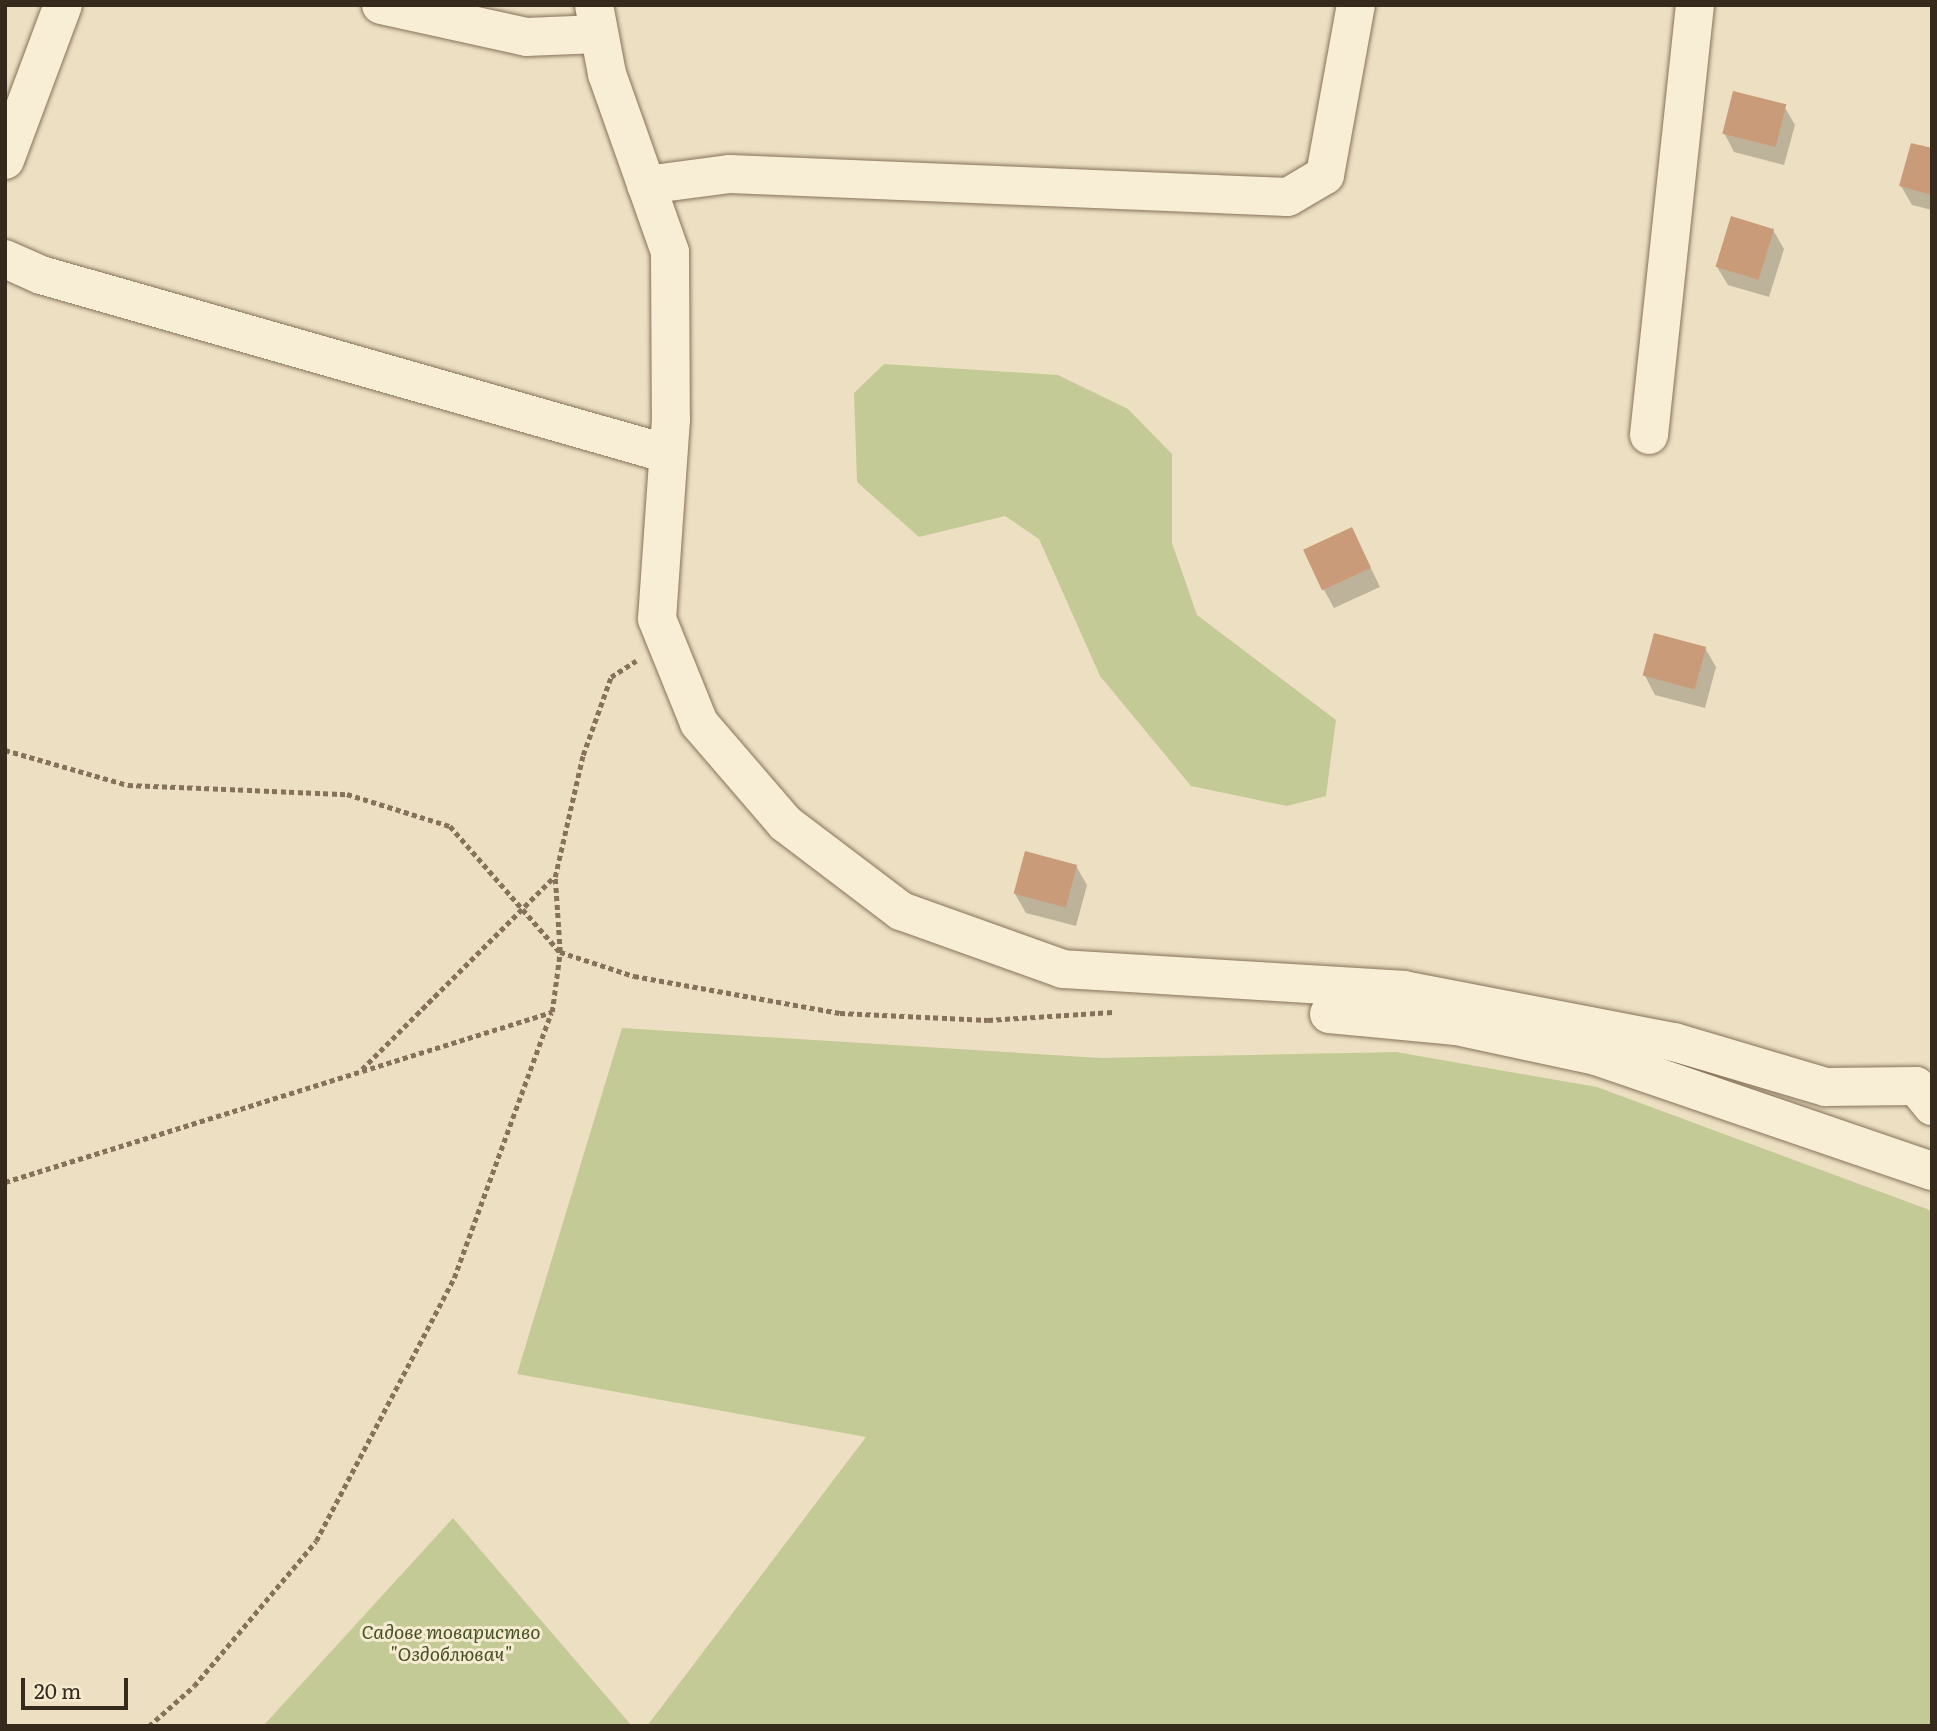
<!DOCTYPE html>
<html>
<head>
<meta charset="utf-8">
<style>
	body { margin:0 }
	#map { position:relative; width:1937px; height:1731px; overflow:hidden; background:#ede0c2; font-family:Literata,serif }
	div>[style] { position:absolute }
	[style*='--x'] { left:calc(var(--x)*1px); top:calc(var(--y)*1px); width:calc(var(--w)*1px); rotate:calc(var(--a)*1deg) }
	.green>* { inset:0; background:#c4ca96 }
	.shadow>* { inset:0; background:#0003 }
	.building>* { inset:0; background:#ca9b79; transform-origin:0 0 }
	.path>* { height:4.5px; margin-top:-2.25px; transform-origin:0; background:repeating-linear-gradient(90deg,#86725a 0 5px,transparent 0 8.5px) }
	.roads { filter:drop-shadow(0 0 2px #86725a) drop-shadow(0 0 2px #86725a) }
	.street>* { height:38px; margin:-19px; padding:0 19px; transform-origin:19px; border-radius:19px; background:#f8eed5 }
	span { translate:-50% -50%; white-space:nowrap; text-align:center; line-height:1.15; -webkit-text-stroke:6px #f4ebd1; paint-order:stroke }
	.park-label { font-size:19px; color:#465225; font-style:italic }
	.frame { position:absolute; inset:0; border:7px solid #362a1d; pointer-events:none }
	.scale { position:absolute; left:21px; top:1678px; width:107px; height:32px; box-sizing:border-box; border:4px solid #362a1d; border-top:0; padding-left:9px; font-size:21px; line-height:24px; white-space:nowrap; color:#362a1d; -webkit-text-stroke:5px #f4ebd1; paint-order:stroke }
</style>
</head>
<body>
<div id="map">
	<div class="green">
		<i style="clip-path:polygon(884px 364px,1058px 375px,1128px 409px,1172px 454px,1172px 543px,1197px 615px,1336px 720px,1326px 796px,1287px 806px,1191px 786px,1100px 676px,1039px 539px,1005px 516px,919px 537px,857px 482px,854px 393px)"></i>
		<i style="clip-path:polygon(622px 1028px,1101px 1058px,1396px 1052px,1597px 1087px,1927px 1209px,1932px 1212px,1932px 1726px,647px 1726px,866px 1437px,517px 1374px)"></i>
		<i style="clip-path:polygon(453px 1518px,632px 1726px,263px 1726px)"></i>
	</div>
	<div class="shadow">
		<i style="clip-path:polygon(1784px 106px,1795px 125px,1784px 165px,1734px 152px,1724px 133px)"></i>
		<i style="clip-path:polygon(1932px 150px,1932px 210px,1912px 205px,1901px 186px)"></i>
		<i style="clip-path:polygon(1773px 230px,1784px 249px,1769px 297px,1728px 285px,1717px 267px)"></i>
		<i style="clip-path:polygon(1361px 548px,1380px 587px,1334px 608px,1324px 590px)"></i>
		<i style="clip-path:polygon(1705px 648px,1716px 667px,1705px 708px,1655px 695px,1645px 676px)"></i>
		<i style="clip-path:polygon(1076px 866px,1087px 885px,1076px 926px,1026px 913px,1015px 894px)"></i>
	</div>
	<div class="building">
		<i style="left:1733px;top:91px;width:55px;height:44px;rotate:14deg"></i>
		<i style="clip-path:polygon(1911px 143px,1932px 148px,1932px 195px,1899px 186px)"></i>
		<i style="left:1731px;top:216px;width:45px;height:53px;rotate:17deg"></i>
		<i style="left:1352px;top:527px;width:45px;height:54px;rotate:65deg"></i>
		<i style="left:1654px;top:633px;width:54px;height:44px;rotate:15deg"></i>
		<i style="left:1025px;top:851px;width:54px;height:44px;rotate:15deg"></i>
	</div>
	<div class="path">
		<i style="--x:5;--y:750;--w:128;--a:15.9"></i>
		<i style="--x:128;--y:785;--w:219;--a:2.4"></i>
		<i style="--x:347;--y:794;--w:108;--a:17.3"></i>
		<i style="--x:450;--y:826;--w:167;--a:48.9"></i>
		<i style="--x:560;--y:952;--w:78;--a:18"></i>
		<i style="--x:634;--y:976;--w:209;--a:10.2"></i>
		<i style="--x:840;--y:1013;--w:148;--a:2.7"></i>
		<i style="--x:988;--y:1020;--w:125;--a:-3.7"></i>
		<i style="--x:362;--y:1069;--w:272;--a:-45"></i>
		<i style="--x:5;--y:1182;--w:573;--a:-17.26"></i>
		<i style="--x:552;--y:1012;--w:61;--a:-82.4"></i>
		<i style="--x:560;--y:952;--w:75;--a:-93.8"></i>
		<i style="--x:555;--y:877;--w:125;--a:-77.1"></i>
		<i style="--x:583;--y:755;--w:83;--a:-70.3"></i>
		<i style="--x:611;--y:677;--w:30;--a:-33"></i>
		<i style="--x:149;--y:1726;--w:60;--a:-41.6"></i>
		<i style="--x:194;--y:1686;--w:189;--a:-49.9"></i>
		<i style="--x:316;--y:1541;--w:297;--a:-62.3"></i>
		<i style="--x:454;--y:1278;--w:282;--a:-69.9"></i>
	</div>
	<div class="roads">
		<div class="street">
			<i style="--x:381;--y:5;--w:148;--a:12.4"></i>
			<i style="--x:526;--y:37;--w:73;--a:-2.4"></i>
			<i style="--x:594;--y:5;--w:70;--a:79.3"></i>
			<i style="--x:607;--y:74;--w:189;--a:70.5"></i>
			<i style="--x:670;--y:252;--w:167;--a:89.7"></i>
			<i style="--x:671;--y:419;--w:200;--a:94"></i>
			<i style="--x:657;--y:619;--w:112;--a:68"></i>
			<i style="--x:699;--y:723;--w:132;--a:49.3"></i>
			<i style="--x:785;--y:823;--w:146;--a:37.2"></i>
			<i style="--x:901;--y:911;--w:172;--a:19.7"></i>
			<i style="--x:1063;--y:969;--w:341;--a:3.5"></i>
			<i style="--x:1403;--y:990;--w:276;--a:10.9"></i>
			<i style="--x:1674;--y:1042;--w:159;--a:16.5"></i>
			<i style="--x:1826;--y:1087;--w:90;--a:-0.6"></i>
			<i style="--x:1916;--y:1086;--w:26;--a:51"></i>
			<i style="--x:5;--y:160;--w:165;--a:-69.5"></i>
			<i style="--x:646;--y:185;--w:85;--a:-7.5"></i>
			<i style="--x:730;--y:174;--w:558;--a:2.36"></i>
			<i style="--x:1288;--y:197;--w:43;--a:-30.7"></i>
			<i style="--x:1325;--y:175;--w:173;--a:-79.7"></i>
			<i style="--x:5;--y:259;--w:39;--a:24"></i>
			<i style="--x:41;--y:275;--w:652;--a:15.93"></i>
			<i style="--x:1649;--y:435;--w:432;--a:-83.9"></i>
			<i style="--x:1329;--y:1014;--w:128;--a:5.4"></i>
			<i style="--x:1456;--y:1026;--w:143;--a:12.1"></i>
			<i style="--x:1596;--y:1056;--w:355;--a:18.9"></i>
		</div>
	</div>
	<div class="park-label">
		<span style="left:451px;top:1643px">Садове товариство<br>"Оздоблювач"</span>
	</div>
	<div class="frame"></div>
	<div class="scale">20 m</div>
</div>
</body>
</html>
